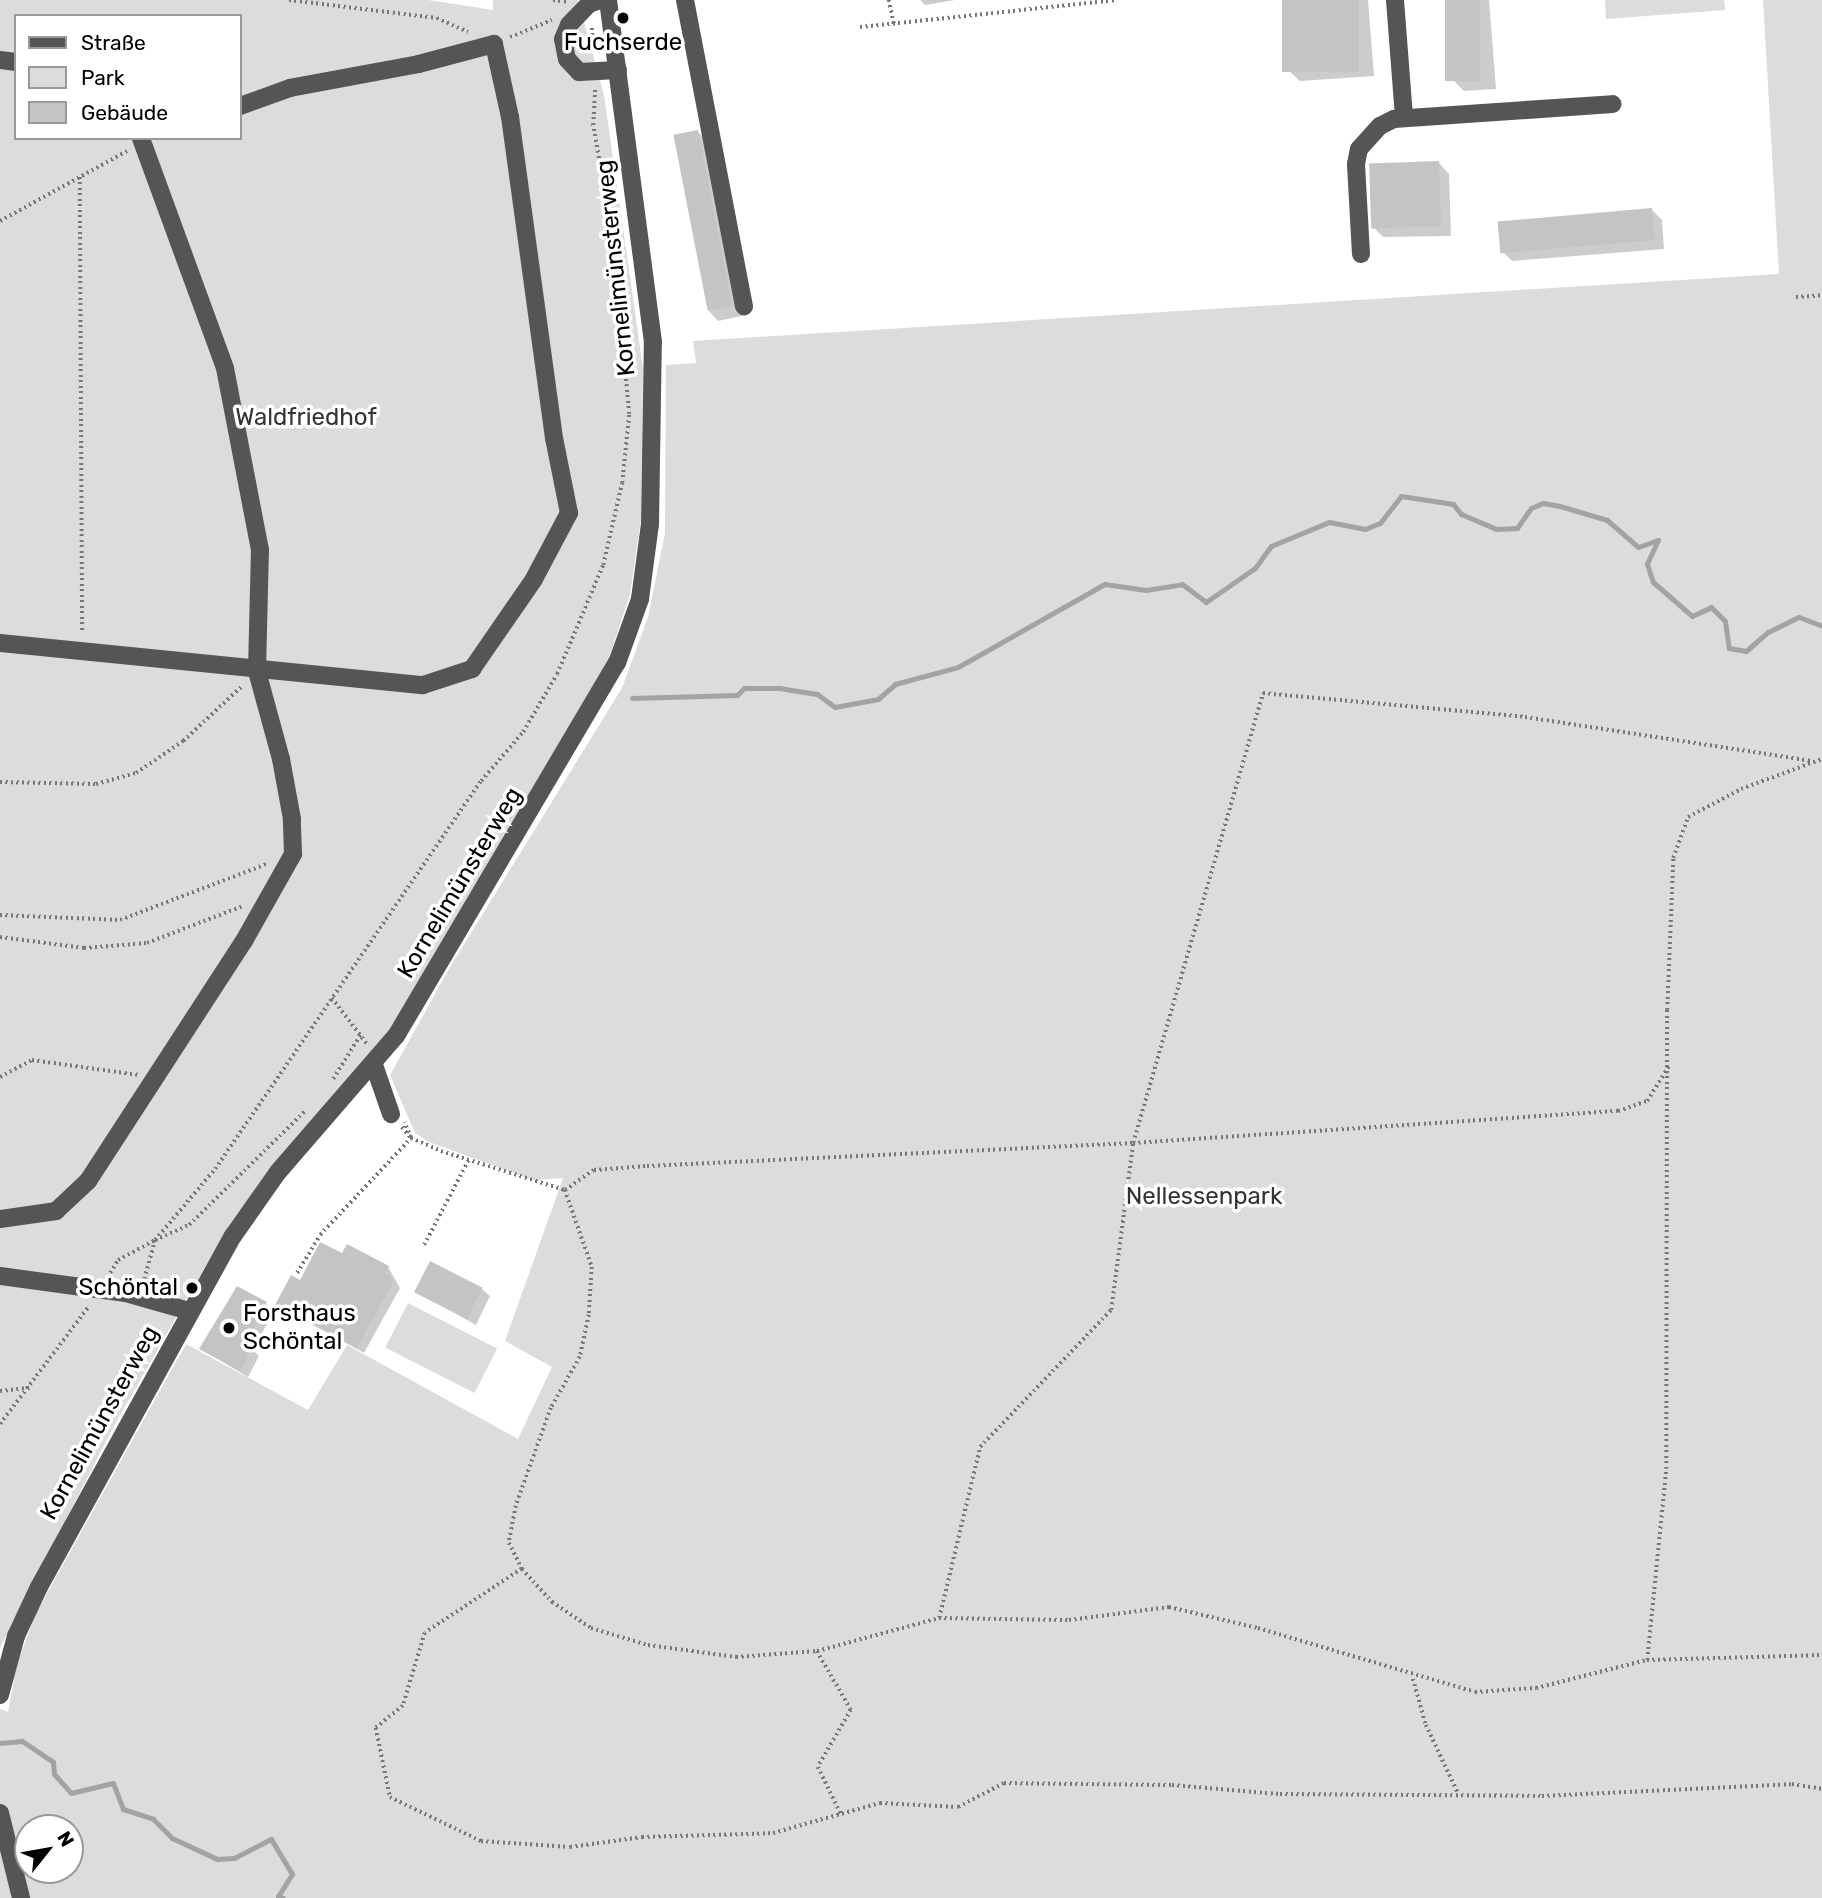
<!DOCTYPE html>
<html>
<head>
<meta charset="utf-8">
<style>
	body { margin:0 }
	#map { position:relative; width:1822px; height:1898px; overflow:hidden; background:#fff; font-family:Rubik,sans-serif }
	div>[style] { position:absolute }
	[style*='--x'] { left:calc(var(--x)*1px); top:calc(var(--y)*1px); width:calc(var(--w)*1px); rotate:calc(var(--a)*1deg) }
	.green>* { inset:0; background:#dcdcdc; transform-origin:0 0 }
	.shadow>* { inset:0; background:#0003 }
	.stream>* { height:5px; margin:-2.5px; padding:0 2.5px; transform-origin:2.5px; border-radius:2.5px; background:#a3a3a3 }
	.building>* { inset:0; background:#c4c4c4; transform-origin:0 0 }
	.path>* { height:3.5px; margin-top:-1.75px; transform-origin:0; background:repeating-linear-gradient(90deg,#777 0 2px,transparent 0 5.5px) }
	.minor>* { height:18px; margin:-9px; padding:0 9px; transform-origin:9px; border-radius:9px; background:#555 }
	.dots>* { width:19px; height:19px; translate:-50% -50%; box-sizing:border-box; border:4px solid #fff; border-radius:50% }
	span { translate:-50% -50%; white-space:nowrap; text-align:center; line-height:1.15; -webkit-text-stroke:7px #fff; paint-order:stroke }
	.poi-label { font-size:24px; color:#000 }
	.right { translate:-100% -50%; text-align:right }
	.left { translate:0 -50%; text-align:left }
	.street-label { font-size:24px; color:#000 }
	.park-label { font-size:24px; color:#333 }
	.legend { position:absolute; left:14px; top:14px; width:228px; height:126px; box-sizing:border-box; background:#fff; border:2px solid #999; margin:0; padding:9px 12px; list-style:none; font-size:21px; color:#000 }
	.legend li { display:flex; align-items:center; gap:14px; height:35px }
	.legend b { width:35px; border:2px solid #999 }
	.north { position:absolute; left:14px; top:1814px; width:70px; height:70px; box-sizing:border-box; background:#fff; border:2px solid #999; border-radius:50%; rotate:59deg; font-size:19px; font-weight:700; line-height:28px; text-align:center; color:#000 }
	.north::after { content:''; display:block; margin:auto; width:24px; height:32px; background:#000; clip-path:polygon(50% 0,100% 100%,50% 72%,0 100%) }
</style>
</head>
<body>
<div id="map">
	<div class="green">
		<i style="clip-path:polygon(evenodd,0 0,428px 0,493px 10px,493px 0,578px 0,604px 95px,643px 368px,641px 519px,630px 594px,609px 658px,425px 980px,374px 1054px,263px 1178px,220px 1241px,115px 1424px,0 1648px,0 0,16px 16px,240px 16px,240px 138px,16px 138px,16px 16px)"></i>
		<i style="clip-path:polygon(1605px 0,1724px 0,1725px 10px,1606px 19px)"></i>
		<i style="clip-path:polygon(evenodd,1763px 0,1822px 0,1822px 1898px,0 1898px,0 1709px,8px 1712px,17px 1664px,36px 1613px,186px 1344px,308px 1410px,347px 1345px,518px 1439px,552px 1367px,505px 1341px,563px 1178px,533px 1180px,429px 1142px,415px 1133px,390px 1075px,450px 967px,622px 688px,648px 617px,665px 533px,666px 365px,696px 363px,693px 341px,1779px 274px,1763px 0,28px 1828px,70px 1828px,70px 1870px,28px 1870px,28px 1828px)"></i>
		<i style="left:408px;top:1303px;width:100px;height:50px;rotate:27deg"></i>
	</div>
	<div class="shadow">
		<i style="clip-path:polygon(920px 0,955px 0,925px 5px)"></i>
		<i style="clip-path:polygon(1284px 0,1368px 0,1374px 76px,1300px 81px,1289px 71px)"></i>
		<i style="clip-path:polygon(1447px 0,1489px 0,1496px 89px,1464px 91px,1454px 81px)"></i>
		<i style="clip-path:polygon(698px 132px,708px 142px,742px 316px,718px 321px,708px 310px)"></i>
		<i style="clip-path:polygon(1439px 163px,1449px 174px,1451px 236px,1383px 237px,1373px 227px)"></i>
		<i style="clip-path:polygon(1652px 210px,1662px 220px,1664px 249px,1512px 261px,1501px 250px)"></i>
		<i style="clip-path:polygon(343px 1256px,388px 1267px,400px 1288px,364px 1353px,277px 1305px,300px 1282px)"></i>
		<i style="clip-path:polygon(482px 1289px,490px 1296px,476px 1325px,417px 1292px)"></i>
		<i style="clip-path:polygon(266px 1304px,274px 1311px,253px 1350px,259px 1356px,248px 1377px,201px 1349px)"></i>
	</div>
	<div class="stream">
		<i style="--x:632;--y:698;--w:105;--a:-1.6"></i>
		<i style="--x:737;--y:695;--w:10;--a:-45"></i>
		<i style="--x:744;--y:688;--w:35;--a:0"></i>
		<i style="--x:779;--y:688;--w:38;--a:9"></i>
		<i style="--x:817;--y:694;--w:22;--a:36"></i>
		<i style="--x:835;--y:707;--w:44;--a:-10.5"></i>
		<i style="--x:878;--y:699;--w:23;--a:-41"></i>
		<i style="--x:895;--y:684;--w:65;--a:-15.1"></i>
		<i style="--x:958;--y:667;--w:169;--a:-29.5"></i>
		<i style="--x:1105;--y:584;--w:41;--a:8.3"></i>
		<i style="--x:1146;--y:590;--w:36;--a:-9"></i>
		<i style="--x:1182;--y:584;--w:30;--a:37"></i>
		<i style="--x:1206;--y:602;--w:60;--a:-34.8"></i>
		<i style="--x:1255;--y:568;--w:27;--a:-54"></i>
		<i style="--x:1271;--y:546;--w:63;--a:-22.5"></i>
		<i style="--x:1329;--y:522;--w:37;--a:11"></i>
		<i style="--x:1365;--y:529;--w:16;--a:-22"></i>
		<i style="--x:1380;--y:523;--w:34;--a:-52"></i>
		<i style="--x:1401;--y:496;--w:53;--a:8.7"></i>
		<i style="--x:1453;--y:504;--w:13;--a:51"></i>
		<i style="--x:1461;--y:514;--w:38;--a:23"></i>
		<i style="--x:1496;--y:529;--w:21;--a:-3"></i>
		<i style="--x:1517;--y:528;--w:24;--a:-55"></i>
		<i style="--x:1531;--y:508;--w:13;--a:-23"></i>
		<i style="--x:1543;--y:503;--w:17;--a:10"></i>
		<i style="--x:1560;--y:506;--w:49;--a:16.6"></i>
		<i style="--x:1607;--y:520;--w:41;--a:41.1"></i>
		<i style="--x:1638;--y:547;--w:21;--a:-19"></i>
		<i style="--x:1658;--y:540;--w:26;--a:115"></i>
		<i style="--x:1647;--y:564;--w:19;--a:72"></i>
		<i style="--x:1653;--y:582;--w:52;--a:41.1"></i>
		<i style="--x:1692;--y:616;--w:21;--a:-25"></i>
		<i style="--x:1711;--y:607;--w:20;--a:45"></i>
		<i style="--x:1725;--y:621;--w:27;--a:82"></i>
		<i style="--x:1729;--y:648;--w:17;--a:10"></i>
		<i style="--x:1746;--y:651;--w:29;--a:-41"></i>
		<i style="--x:1768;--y:632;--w:34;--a:-26"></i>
		<i style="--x:1799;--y:617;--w:25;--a:21"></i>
		<i style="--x:0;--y:1743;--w:22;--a:-5"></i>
		<i style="--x:22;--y:1741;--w:37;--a:34"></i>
		<i style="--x:53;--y:1762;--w:12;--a:85"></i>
		<i style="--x:54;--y:1774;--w:25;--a:48"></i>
		<i style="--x:71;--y:1793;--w:43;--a:-13.4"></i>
		<i style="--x:113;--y:1783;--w:28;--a:69"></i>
		<i style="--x:123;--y:1809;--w:32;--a:18"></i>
		<i style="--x:153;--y:1819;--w:27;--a:45"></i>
		<i style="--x:172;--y:1838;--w:50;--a:25"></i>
		<i style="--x:217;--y:1859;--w:17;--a:-3"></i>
		<i style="--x:234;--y:1858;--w:42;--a:-27.2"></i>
		<i style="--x:271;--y:1839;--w:41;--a:59"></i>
		<i style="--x:292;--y:1874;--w:26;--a:122"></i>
		<i style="--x:278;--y:1896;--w:5;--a:22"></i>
	</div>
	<div class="building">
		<i style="left:1282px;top:0;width:77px;height:72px"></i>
		<i style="left:1445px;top:0;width:35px;height:81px"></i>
		<i style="left:698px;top:130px;width:179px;height:25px;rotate:79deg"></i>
		<i style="left:1439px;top:161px;width:65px;height:70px;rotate:88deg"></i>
		<i style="left:1652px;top:208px;width:32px;height:155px;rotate:85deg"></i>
		<i style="clip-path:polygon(320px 1242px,342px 1253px,347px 1244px,389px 1266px,385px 1273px,394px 1280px,357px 1348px,275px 1305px,291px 1275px,300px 1280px)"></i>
		<i style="left:430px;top:1261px;width:59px;height:35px;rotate:27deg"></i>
		<i style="clip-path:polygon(237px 1286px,267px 1302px,245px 1343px,253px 1347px,240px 1371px,199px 1349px)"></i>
	</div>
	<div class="path">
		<i style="--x:289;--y:0;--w:149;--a:6.9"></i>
		<i style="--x:437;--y:18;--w:34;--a:24"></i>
		<i style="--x:553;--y:0;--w:16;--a:7"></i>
		<i style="--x:889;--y:0;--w:25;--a:78"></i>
		<i style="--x:860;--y:27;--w:256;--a:-6"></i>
		<i style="--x:592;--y:28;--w:27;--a:84"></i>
		<i style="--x:510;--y:37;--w:45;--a:-22"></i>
		<i style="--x:80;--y:177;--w:456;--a:89.7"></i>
		<i style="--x:0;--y:221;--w:145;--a:-28.9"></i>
		<i style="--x:1796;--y:297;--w:26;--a:-4"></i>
		<i style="--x:0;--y:782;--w:96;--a:1.2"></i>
		<i style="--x:96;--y:784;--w:41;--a:-15.4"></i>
		<i style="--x:136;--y:773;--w:57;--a:-34.2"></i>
		<i style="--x:183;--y:741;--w:82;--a:-43"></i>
		<i style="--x:0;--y:915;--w:120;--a:2.4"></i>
		<i style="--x:120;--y:920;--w:157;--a:-20.9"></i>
		<i style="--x:0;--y:937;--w:85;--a:7.5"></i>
		<i style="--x:84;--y:948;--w:63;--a:-4.5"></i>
		<i style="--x:147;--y:943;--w:103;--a:-21.1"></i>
		<i style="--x:332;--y:998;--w:58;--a:52.7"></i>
		<i style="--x:0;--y:1077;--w:36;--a:-28"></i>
		<i style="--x:32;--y:1060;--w:108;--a:8"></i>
		<i style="--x:333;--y:1079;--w:53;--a:-58.1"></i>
		<i style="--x:402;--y:1127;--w:14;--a:51"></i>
		<i style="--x:411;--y:1138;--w:33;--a:23"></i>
		<i style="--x:441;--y:1151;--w:130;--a:17.5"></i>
		<i style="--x:565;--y:1190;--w:35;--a:-35"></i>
		<i style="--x:594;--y:1170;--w:53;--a:-4.3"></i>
		<i style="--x:647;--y:1166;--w:487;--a:-2.7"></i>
		<i style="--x:1133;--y:1143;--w:486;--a:-3.8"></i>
		<i style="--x:1618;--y:1111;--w:31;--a:-19"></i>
		<i style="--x:1647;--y:1101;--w:41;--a:-57.8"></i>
		<i style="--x:565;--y:1190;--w:82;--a:70.7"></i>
		<i style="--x:592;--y:1267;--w:48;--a:93.6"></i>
		<i style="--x:589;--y:1315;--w:43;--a:102.1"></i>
		<i style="--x:580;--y:1357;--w:59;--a:119.6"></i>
		<i style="--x:551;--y:1408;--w:104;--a:109.7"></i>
		<i style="--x:516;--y:1506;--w:38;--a:101"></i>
		<i style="--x:509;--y:1543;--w:29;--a:63"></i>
		<i style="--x:522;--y:1569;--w:45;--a:47.7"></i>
		<i style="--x:552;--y:1602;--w:47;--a:33.7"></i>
		<i style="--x:591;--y:1628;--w:59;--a:16.6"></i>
		<i style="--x:648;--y:1645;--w:89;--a:7.8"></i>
		<i style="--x:736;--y:1657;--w:81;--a:-4.2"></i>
		<i style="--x:817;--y:1651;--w:126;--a:-15.1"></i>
		<i style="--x:939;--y:1618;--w:130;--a:0.9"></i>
		<i style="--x:1069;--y:1620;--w:101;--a:-7.4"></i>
		<i style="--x:1169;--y:1607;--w:91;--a:13.3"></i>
		<i style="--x:1258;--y:1628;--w:226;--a:16.4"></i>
		<i style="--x:1475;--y:1692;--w:61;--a:-3.8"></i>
		<i style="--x:1536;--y:1688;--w:114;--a:-14.2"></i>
		<i style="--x:1647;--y:1660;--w:175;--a:-1.6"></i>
		<i style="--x:424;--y:1245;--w:95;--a:-62.4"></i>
		<i style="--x:110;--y:1273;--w:15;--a:-58"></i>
		<i style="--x:118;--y:1260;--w:42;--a:-28.4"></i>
		<i style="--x:155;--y:1240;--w:93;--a:-49.8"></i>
		<i style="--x:215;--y:1169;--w:470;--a:-55.6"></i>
		<i style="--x:481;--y:781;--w:65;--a:-49.4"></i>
		<i style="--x:523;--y:732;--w:67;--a:-59.6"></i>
		<i style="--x:557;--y:674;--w:118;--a:-67.1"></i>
		<i style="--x:603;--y:565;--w:84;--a:-77"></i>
		<i style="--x:622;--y:483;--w:69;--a:-84.2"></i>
		<i style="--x:629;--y:414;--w:181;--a:-95.4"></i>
		<i style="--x:612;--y:234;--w:111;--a:-99.9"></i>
		<i style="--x:593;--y:125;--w:38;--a:-87"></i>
		<i style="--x:297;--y:1273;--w:44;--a:-58.8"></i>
		<i style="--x:320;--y:1235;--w:133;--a:-46.8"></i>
		<i style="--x:411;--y:1138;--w:17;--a:-114"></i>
		<i style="--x:144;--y:1279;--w:41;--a:-74.2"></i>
		<i style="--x:155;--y:1240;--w:37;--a:-24"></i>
		<i style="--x:189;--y:1225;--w:163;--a:-44.5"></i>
		<i style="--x:0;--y:1391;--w:30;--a:-6"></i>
		<i style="--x:0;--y:1424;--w:148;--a:-53"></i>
		<i style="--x:522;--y:1569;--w:116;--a:146.6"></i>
		<i style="--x:425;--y:1633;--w:76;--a:106.8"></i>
		<i style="--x:403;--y:1706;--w:35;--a:141"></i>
		<i style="--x:376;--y:1728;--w:70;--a:78.5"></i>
		<i style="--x:390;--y:1797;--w:101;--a:25.8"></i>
		<i style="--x:481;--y:1841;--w:89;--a:3.9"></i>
		<i style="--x:570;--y:1847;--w:73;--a:-7.9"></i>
		<i style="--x:642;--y:1837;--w:131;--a:-1.7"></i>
		<i style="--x:773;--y:1833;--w:111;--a:-15.7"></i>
		<i style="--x:880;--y:1803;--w:78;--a:2.9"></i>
		<i style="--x:958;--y:1807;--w:52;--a:-27.6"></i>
		<i style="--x:1004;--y:1783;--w:168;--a:0.7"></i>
		<i style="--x:1172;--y:1785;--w:108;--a:4.8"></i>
		<i style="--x:1280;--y:1794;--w:262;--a:0.4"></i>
		<i style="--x:1542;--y:1796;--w:250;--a:-2.7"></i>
		<i style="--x:1792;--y:1784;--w:30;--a:9"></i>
		<i style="--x:939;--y:1618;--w:176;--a:-76.5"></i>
		<i style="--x:980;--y:1447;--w:190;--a:-46.3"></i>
		<i style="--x:1111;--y:1310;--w:168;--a:-82.5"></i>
		<i style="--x:1133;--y:1143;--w:468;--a:-73.9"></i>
		<i style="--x:1263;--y:693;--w:263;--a:5.2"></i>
		<i style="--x:1525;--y:717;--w:289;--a:8.7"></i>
		<i style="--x:817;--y:1651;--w:68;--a:60"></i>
		<i style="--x:851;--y:1710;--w:66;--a:120.1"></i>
		<i style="--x:818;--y:1767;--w:52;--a:63.9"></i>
		<i style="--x:1647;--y:1660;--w:192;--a:-84.3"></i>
		<i style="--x:1666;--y:1469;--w:459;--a:-89.9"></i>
		<i style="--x:1667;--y:1010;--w:152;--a:-87.7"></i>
		<i style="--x:1673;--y:858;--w:44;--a:-69.9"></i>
		<i style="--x:1688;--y:817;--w:60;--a:-27.8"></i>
		<i style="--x:1741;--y:789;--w:86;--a:-20.3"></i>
		<i style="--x:1413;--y:1679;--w:48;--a:74.2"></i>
		<i style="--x:1426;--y:1725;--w:75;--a:64.8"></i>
	</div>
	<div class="minor">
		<i style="--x:601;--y:0;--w:13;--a:162"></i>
		<i style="--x:589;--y:4;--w:29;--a:134"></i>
		<i style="--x:569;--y:25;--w:15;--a:113"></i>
		<i style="--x:563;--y:39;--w:20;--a:79"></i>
		<i style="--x:567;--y:59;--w:18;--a:47"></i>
		<i style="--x:579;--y:72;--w:39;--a:-3"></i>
		<i style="--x:685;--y:0;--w:312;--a:79.1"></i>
		<i style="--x:1395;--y:0;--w:118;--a:85.6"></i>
		<i style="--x:0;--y:60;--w:16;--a:7"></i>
		<i style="--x:1361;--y:254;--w:90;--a:-93.2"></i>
		<i style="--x:1356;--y:164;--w:15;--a:-79"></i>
		<i style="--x:1359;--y:149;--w:31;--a:-48"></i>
		<i style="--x:1380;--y:126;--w:16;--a:-27"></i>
		<i style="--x:1394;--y:119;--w:219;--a:-3.9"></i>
		<i style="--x:0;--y:643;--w:425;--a:5.7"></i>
		<i style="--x:423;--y:685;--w:52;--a:-18.1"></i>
		<i style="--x:472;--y:669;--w:109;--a:-55.4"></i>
		<i style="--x:534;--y:579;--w:75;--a:-62.1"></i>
		<i style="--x:569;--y:513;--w:76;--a:-101.3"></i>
		<i style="--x:554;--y:438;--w:324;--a:-97.8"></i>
		<i style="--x:510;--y:117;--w:75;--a:-102.4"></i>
		<i style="--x:494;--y:44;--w:78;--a:165.1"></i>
		<i style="--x:419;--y:64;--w:131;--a:169.5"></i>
		<i style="--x:290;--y:88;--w:53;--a:160.2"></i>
		<i style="--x:374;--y:1065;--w:52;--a:70.9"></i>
		<i style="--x:0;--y:1219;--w:57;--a:-8.1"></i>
		<i style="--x:56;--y:1211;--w:44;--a:-43.2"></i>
		<i style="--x:88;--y:1181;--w:286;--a:-57"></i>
		<i style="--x:244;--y:941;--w:100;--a:-60.6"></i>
		<i style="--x:293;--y:854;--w:35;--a:-92"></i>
		<i style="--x:292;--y:819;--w:61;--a:-100.4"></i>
		<i style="--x:281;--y:759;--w:91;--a:-105.3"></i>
		<i style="--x:257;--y:671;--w:121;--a:-88.6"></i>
		<i style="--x:260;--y:550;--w:185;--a:-100.9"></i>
		<i style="--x:225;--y:368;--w:245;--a:-110.1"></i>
		<i style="--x:0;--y:1276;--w:127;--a:7.7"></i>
		<i style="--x:126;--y:1293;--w:66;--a:15.9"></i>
		<i style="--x:0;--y:1695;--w:61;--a:-74.8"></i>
		<i style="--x:16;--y:1636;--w:54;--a:-64.9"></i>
		<i style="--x:39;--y:1587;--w:401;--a:-61.1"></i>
		<i style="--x:233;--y:1236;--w:78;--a:-54.9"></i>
		<i style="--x:278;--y:1172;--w:180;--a:-49.1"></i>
		<i style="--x:396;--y:1036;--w:434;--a:-59.4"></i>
		<i style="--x:617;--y:663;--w:68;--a:-70.2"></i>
		<i style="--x:640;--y:599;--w:76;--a:-82.4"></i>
		<i style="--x:650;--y:524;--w:182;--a:-89.1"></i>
		<i style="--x:653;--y:342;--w:345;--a:-97.5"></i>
		<i style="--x:0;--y:1813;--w:88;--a:76.1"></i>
	</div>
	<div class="dots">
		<i style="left:623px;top:18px;background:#000"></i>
		<i style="left:192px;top:1288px;background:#000"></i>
		<i style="left:229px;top:1328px;background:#000"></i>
	</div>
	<div class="poi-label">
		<span style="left:623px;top:43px">Fuchserde</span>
		<span class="right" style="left:178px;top:1288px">Schöntal</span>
		<span class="left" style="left:243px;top:1328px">Forsthaus<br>Schöntal</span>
	</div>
	<div class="street-label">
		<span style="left:616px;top:268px;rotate:-96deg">Kornelimünsterweg</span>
		<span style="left:460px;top:883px;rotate:-59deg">Kornelimünsterweg</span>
		<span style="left:100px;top:1423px;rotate:-61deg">Kornelimünsterweg</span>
	</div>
	<div class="park-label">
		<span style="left:306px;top:418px">Waldfriedhof</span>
		<span style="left:1204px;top:1197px">Nellessenpark</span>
	</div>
	<ul class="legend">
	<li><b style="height:9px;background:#555"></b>Straße</li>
	<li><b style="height:19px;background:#dcdcdc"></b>Park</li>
	<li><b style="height:19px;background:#c4c4c4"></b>Gebäude</li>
	</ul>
	<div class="north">N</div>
</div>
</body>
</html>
